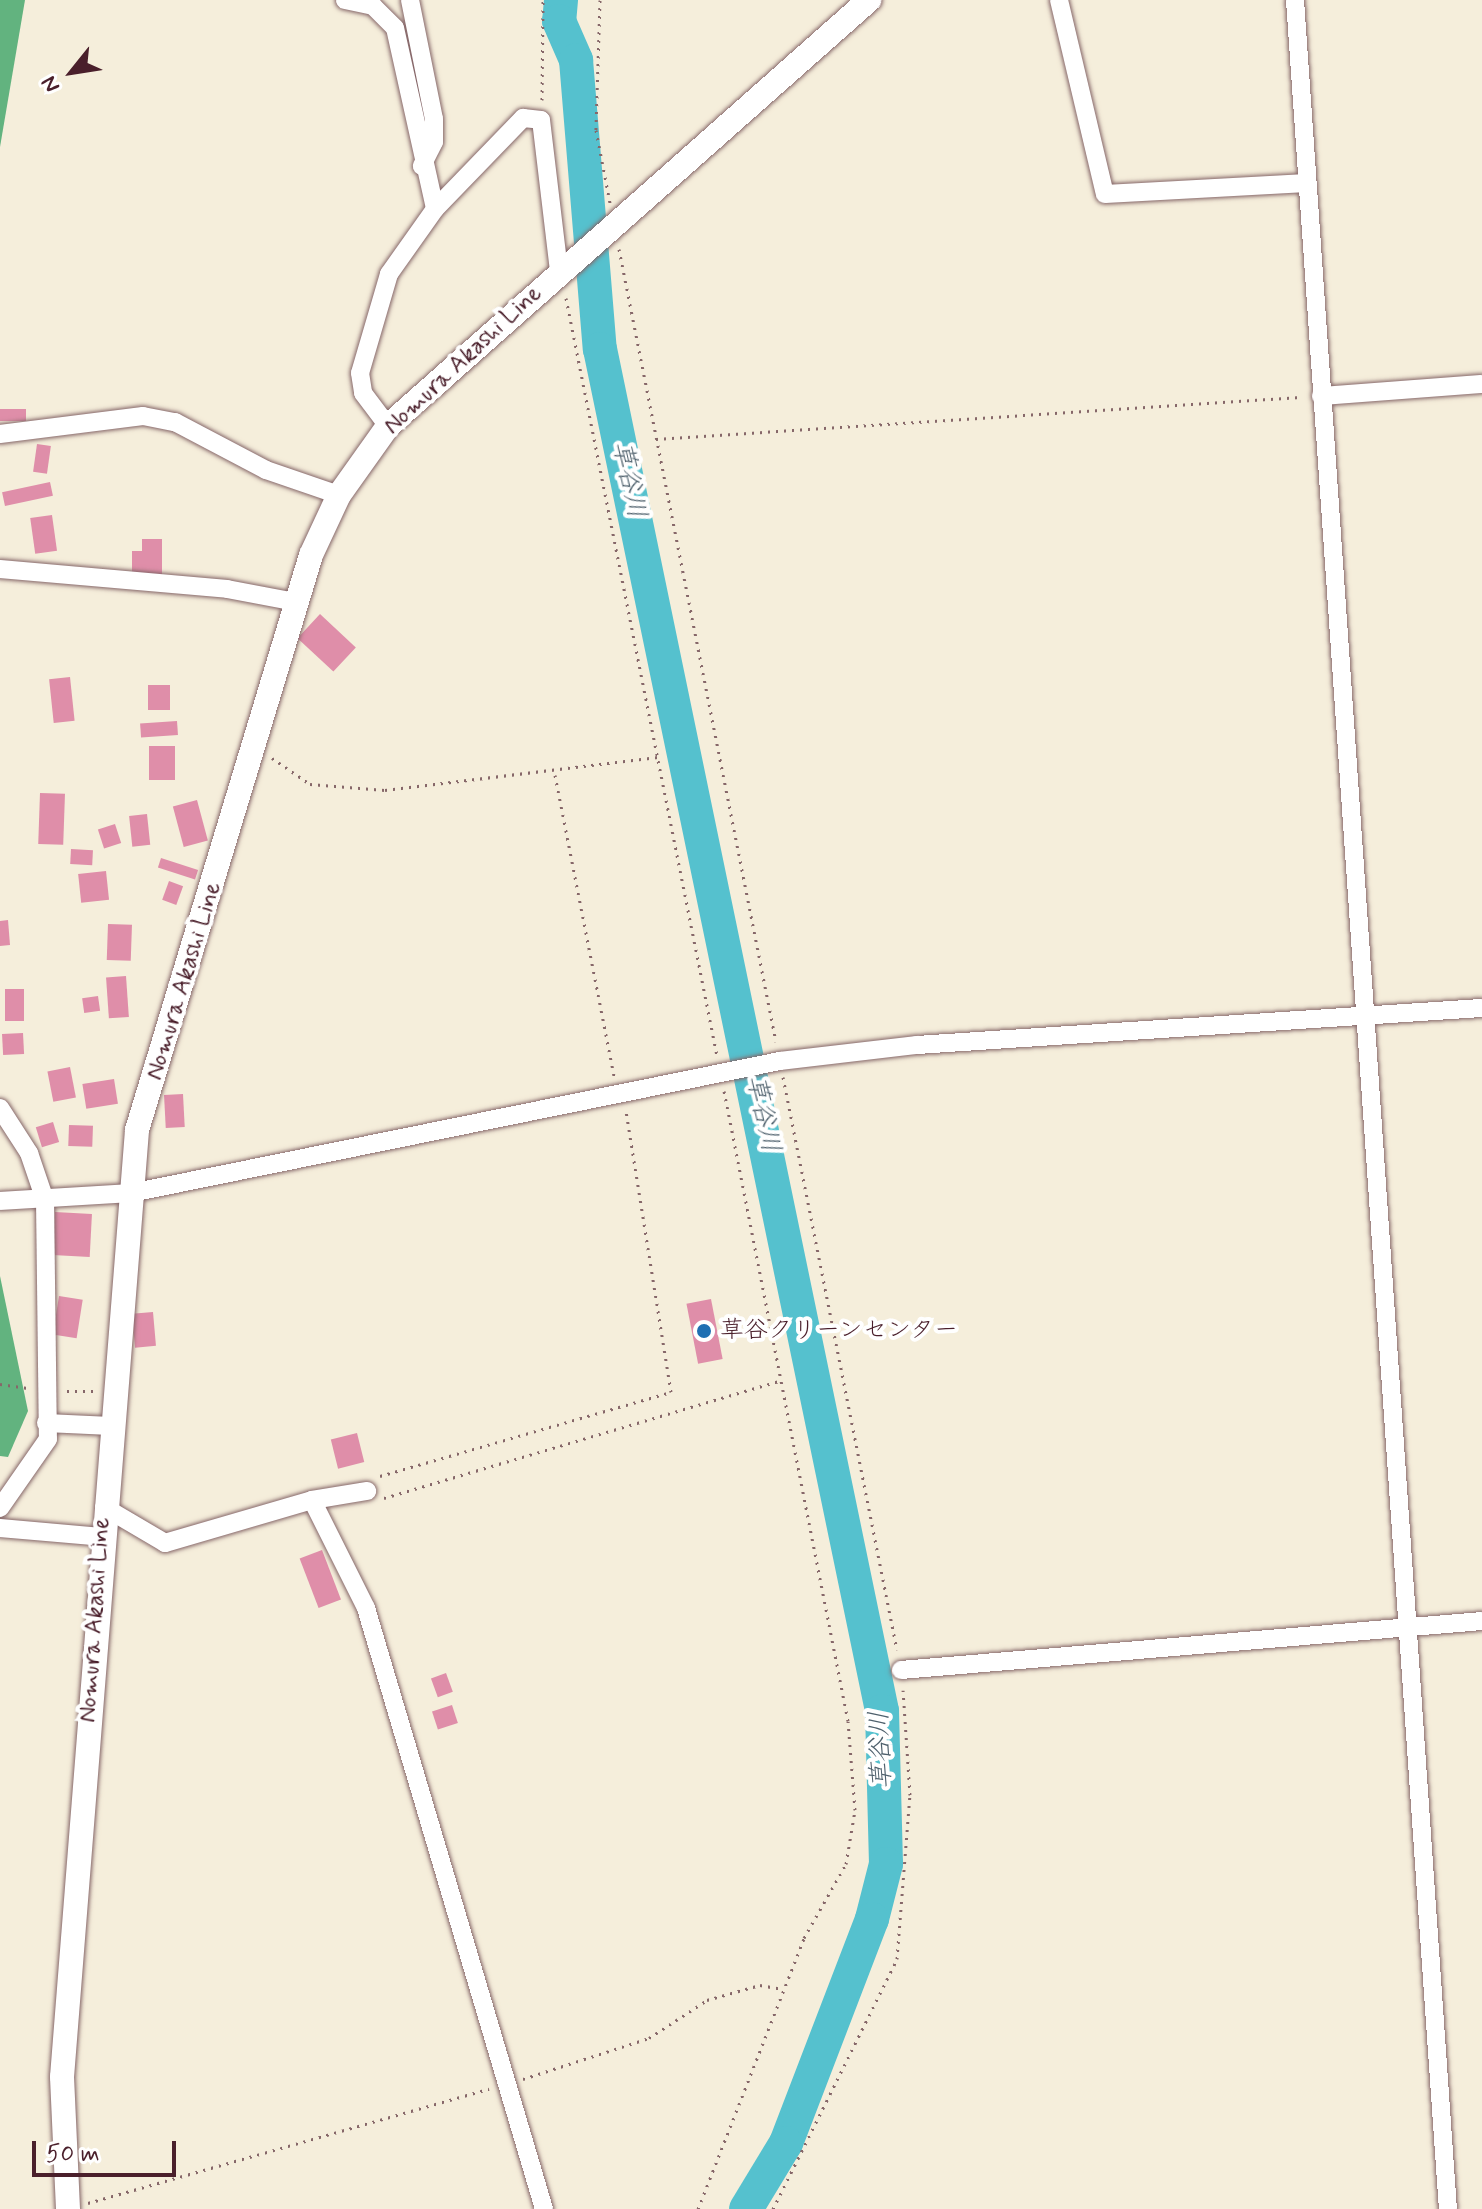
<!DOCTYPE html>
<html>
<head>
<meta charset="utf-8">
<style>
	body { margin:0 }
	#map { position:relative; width:1482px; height:2209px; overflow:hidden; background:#f5eedb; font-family:Mynerve,"Klee One",sans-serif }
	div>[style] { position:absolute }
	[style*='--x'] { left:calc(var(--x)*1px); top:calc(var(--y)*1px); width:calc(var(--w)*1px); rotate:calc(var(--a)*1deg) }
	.forest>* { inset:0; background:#62b37f }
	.river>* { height:34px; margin:-17px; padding:0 17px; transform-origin:17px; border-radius:17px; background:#55c1ce }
	.building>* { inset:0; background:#df8ea9; transform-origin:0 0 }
	.path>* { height:3px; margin-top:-1.5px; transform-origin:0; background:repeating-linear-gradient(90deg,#866769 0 2px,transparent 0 8px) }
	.roads { filter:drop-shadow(0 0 2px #866769) drop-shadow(0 0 2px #866769) }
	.street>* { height:18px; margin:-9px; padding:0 9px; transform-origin:9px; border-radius:9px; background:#fff }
	.secondary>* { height:24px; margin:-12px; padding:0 12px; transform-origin:12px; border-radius:12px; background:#fff }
	.dots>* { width:22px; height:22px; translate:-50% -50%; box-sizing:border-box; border:4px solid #fff; border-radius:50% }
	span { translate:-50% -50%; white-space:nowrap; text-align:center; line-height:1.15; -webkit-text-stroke:8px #fff; paint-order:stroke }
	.street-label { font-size:24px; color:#4a1f2b }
	.poi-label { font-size:24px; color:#4a1f2b }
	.left { translate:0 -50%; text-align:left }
	.water-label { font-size:26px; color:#4e606c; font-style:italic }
	.north { position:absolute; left:32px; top:32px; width:80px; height:80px; -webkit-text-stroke:6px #fff; paint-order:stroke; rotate:240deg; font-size:22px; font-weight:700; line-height:32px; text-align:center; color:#4a1f2b }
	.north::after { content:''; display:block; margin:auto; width:28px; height:36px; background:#4a1f2b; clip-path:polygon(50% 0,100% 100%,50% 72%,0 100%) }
	.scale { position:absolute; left:32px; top:2141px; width:144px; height:36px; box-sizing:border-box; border:4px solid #4a1f2b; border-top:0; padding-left:10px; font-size:24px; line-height:28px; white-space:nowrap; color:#4a1f2b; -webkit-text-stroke:6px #fff; paint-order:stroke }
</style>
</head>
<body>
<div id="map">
	<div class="forest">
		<i style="clip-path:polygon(0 0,25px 0,0 147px)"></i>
		<i style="clip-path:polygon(0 1276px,28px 1411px,8px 1457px,0 1456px)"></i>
	</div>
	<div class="river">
		<i style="--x:561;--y:0;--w:21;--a:95"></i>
		<i style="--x:559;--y:21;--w:43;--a:66.4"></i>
		<i style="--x:576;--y:60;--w:290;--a:85.3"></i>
		<i style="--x:600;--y:349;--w:1391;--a:78.3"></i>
		<i style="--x:882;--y:1711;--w:153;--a:88.5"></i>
		<i style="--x:886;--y:1864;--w:57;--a:104.3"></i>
		<i style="--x:872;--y:1919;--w:240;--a:111"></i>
		<i style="--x:786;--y:2143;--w:77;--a:121.2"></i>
	</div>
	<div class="building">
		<i style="left:26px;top:409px;width:12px;height:26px;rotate:90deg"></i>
		<i style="left:37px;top:444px;width:14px;height:28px;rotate:8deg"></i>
		<i style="left:50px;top:482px;width:14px;height:49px;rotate:78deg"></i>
		<i style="left:52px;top:515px;width:36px;height:22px;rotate:82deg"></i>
		<i style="clip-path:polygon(142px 539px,162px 539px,162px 579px,132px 579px,132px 551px,142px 551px)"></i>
		<i style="left:320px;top:614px;width:49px;height:33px;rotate:43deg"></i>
		<i style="left:70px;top:677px;width:44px;height:21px;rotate:84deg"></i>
		<i style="left:148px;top:685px;width:22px;height:25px"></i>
		<i style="left:177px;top:721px;width:14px;height:37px;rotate:86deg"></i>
		<i style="left:149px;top:746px;width:26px;height:34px"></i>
		<i style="left:40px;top:793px;width:25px;height:51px;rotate:2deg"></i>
		<i style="left:197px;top:800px;width:42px;height:25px;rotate:75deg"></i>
		<i style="left:147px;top:814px;width:31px;height:18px;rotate:84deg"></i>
		<i style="left:115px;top:824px;width:20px;height:18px;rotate:72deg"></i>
		<i style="left:71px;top:849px;width:22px;height:15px;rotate:3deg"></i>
		<i style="left:161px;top:858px;width:39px;height:10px;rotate:18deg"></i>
		<i style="left:106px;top:871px;width:29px;height:28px;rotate:84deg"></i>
		<i style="left:169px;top:881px;width:15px;height:20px;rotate:20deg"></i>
		<i style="clip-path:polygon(8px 920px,10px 945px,0 946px,0 921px)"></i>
		<i style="left:108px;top:924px;width:24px;height:36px;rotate:2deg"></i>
		<i style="left:126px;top:976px;width:41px;height:20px;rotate:86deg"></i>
		<i style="left:5px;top:989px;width:19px;height:32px"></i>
		<i style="left:98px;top:996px;width:15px;height:16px;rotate:82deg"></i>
		<i style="left:23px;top:1033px;width:21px;height:21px;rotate:87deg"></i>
		<i style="left:70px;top:1067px;width:31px;height:23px;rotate:79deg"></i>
		<i style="left:114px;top:1079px;width:25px;height:32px;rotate:81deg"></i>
		<i style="left:183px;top:1094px;width:33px;height:19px;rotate:87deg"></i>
		<i style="left:53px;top:1122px;width:21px;height:18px;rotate:73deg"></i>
		<i style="left:69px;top:1125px;width:24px;height:21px;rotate:2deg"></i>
		<i style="left:55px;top:1212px;width:37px;height:43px;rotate:3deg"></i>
		<i style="left:59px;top:1296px;width:24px;height:39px;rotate:9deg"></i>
		<i style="left:711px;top:1299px;width:61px;height:25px;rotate:79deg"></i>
		<i style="left:153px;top:1312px;width:34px;height:21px;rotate:85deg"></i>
		<i style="left:357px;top:1433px;width:30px;height:27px;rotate:76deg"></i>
		<i style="left:322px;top:1550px;width:53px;height:24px;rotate:69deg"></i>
		<i style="left:446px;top:1673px;width:20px;height:16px;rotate:70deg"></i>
		<i style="left:452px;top:1705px;width:19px;height:21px;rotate:72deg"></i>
	</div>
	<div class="path">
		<i style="--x:600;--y:0;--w:130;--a:91.8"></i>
		<i style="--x:596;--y:130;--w:74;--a:79.1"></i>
		<i style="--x:542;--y:100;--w:100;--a:-89.4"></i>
		<i style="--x:619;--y:249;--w:808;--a:78.8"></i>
		<i style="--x:566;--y:298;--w:773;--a:78.73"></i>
		<i style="--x:656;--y:439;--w:646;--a:-3.73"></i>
		<i style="--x:272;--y:758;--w:46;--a:34.4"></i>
		<i style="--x:310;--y:784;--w:75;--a:4.6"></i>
		<i style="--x:385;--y:790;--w:275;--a:-6.9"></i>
		<i style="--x:555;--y:775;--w:308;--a:78.9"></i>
		<i style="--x:783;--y:1077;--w:584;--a:78.75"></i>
		<i style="--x:0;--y:1384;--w:28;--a:8"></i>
		<i style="--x:67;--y:1391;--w:29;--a:0"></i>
		<i style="--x:380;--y:1476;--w:303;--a:-16.1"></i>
		<i style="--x:671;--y:1392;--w:286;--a:-99.1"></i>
		<i style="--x:384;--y:1498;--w:413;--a:-16.5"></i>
		<i style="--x:523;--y:2079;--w:133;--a:-18"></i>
		<i style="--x:649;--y:2038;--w:69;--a:-33.2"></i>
		<i style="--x:707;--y:2000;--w:55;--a:-15.8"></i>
		<i style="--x:760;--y:1985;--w:23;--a:10"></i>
		<i style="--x:88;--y:2203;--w:417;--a:-15.9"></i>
		<i style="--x:698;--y:2209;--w:291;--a:-68.6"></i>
		<i style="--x:804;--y:1938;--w:85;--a:-60.4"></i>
		<i style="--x:846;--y:1864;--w:55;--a:-80.5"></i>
		<i style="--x:855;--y:1810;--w:89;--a:-94.5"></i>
		<i style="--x:848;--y:1721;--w:642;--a:-101.13"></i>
		<i style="--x:773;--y:2209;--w:279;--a:-63.6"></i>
		<i style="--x:897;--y:1959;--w:165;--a:-85.5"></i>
		<i style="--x:910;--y:1795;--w:105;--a:-93.8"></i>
	</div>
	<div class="roads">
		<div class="street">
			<i style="--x:345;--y:0;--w:29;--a:12"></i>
			<i style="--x:373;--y:6;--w:31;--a:45"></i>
			<i style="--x:395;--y:28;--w:185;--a:77.5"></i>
			<i style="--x:435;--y:209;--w:80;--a:125.3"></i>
			<i style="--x:389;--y:274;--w:103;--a:106.3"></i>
			<i style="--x:360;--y:373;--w:20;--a:81"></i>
			<i style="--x:363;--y:393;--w:41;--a:52.9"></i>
			<i style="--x:410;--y:0;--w:121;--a:78.6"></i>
			<i style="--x:434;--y:119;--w:23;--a:90"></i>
			<i style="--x:434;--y:142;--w:27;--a:117"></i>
			<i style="--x:1059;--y:0;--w:199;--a:76.7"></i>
			<i style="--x:1105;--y:194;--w:202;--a:-3.1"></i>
			<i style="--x:1295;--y:0;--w:2214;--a:86.04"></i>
			<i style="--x:435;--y:209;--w:127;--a:-46"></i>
			<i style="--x:523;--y:118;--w:18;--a:6"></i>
			<i style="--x:541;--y:120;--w:152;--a:83.2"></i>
			<i style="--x:1321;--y:396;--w:161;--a:-4.3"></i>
			<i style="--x:0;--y:434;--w:144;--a:-7.2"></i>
			<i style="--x:143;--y:416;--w:33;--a:11"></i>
			<i style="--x:175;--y:422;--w:103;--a:27.8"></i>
			<i style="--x:266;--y:470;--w:77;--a:18.9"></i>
			<i style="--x:0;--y:569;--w:228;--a:5"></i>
			<i style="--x:227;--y:589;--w:70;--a:10.7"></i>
			<i style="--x:0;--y:1108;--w:54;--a:57.2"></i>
			<i style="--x:29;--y:1153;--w:50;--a:71.2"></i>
			<i style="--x:45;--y:1200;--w:239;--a:89.3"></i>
			<i style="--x:48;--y:1439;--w:84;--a:124.8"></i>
			<i style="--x:0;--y:1201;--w:131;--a:-3.5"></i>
			<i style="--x:131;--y:1193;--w:662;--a:-11.5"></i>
			<i style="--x:780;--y:1061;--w:138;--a:-6.7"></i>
			<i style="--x:917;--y:1045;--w:566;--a:-3.75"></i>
			<i style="--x:46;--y:1423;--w:65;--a:2.6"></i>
			<i style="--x:312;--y:1500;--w:56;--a:-9.3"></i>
			<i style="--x:104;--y:1507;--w:71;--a:30.5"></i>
			<i style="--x:165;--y:1543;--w:153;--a:-16.3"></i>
			<i style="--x:312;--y:1500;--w:121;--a:63.4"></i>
			<i style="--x:366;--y:1608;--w:627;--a:73.5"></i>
			<i style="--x:0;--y:1528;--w:102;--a:5"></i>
			<i style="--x:901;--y:1670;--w:583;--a:-4.82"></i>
		</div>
		<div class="secondary">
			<i style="--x:68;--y:2209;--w:132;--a:-92.6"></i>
			<i style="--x:62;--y:2077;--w:950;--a:-85.47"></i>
			<i style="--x:137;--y:1130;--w:601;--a:-73.16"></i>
			<i style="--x:311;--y:555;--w:66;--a:-65"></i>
			<i style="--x:339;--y:495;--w:85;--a:-54.6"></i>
			<i style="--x:388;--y:426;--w:643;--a:-41.53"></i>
		</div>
	</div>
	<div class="dots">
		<i style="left:704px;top:1331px;background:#1f6fb2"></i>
	</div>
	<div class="street-label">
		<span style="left:463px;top:360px;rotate:-43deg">Nomura Akashi Line</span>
		<span style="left:184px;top:981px;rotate:-73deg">Nomura Akashi Line</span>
		<span style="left:95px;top:1620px;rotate:-86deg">Nomura Akashi Line</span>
	</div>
	<div class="poi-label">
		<span class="left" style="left:720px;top:1331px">草谷クリーンセンター</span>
	</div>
	<div class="water-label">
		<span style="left:628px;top:480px;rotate:78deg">草谷川</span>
		<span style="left:762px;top:1114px;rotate:78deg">草谷川</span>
		<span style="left:882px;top:1750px;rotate:-92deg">草谷川</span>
	</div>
	<div class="north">N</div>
	<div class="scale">50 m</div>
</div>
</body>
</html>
